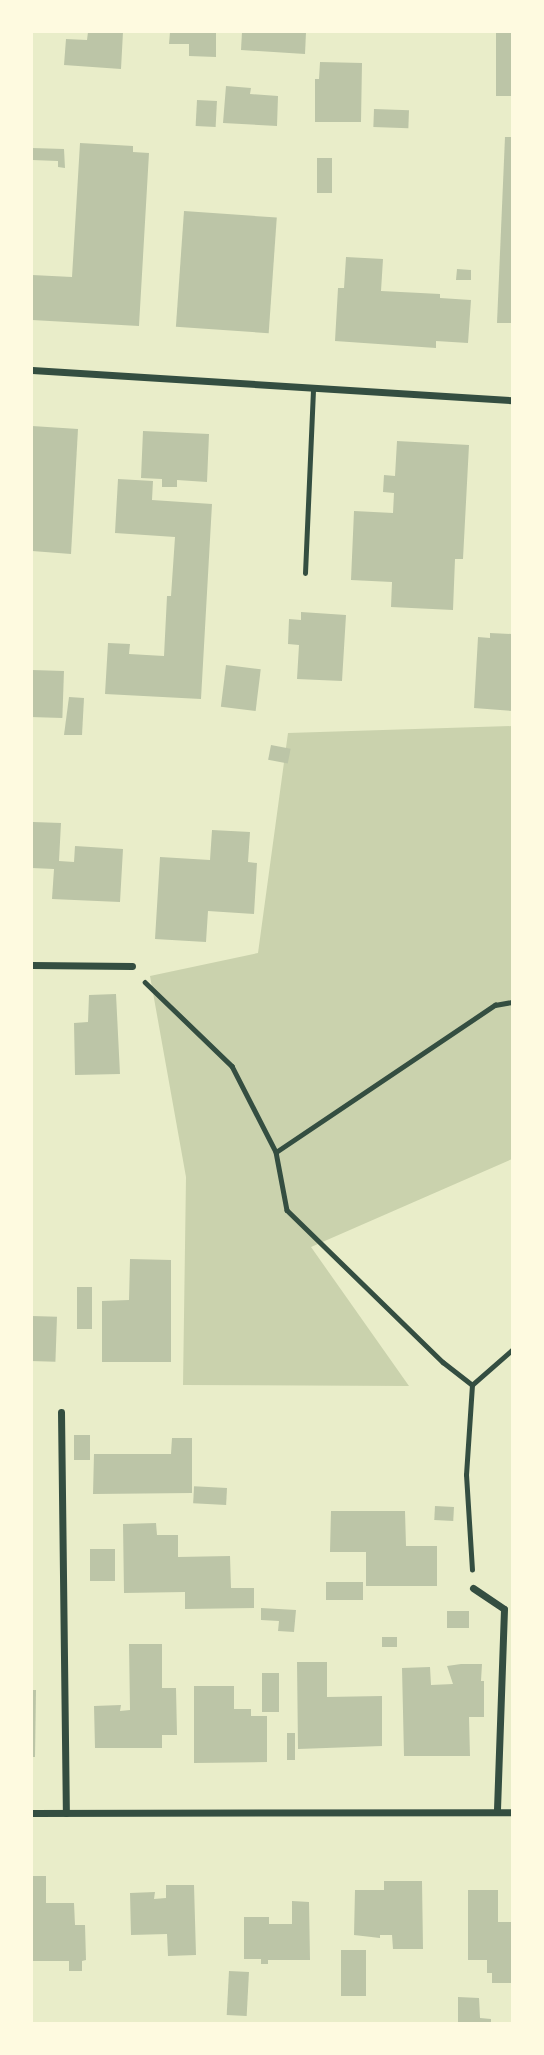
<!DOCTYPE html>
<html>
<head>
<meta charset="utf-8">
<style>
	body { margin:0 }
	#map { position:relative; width:544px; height:2055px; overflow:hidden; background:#e9edc9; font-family:Lora,serif }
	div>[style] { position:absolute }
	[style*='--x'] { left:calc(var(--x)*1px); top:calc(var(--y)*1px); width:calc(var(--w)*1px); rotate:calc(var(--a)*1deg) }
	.green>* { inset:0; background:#cad2ad }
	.building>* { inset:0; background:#bcc5a7; transform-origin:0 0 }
	.path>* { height:4.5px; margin:-2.25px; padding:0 2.25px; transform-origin:2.25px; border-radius:2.25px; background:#344e41 }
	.service>* { height:5px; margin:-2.5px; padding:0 2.5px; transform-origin:2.5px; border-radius:2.5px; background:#344e41 }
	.minor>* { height:7px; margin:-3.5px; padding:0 3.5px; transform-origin:3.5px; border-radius:3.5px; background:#344e41 }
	span { translate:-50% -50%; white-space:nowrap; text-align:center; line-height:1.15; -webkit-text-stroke:7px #fefae0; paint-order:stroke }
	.frame { position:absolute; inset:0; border:33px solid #fefae0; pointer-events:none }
</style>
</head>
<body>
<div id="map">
	<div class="green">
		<i style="clip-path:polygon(512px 726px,512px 1159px,311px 1247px,409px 1386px,183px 1385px,186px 1177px,150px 976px,258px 953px,288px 733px)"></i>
	</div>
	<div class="building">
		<i style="clip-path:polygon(88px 32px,123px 32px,121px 69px,64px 65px,66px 39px,87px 40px)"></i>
		<i style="clip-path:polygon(170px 32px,216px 32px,216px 57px,189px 56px,189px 44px,169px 44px)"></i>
		<i style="clip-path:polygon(242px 32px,306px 32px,305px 54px,241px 50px)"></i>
		<i style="left:496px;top:32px;width:16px;height:64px"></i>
		<i style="clip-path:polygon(320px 62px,362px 63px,361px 122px,315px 122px,315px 79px,319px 79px)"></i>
		<i style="clip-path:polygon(226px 86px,251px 88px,250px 94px,278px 96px,277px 126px,223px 123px)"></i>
		<i style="left:197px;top:100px;width:20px;height:26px;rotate:3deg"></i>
		<i style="left:374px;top:109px;width:35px;height:18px;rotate:2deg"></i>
		<i style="clip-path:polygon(505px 137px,512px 137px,512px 323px,497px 323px)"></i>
		<i style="clip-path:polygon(80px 143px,133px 146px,133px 152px,149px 153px,139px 326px,32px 320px,32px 275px,72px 277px)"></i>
		<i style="clip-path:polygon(32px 148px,64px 149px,65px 168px,58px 167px,58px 161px,32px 160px)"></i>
		<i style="left:317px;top:158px;width:15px;height:35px"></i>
		<i style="left:184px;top:211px;width:93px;height:116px;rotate:4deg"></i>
		<i style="clip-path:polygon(346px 257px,383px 259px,381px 291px,440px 294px,440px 298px,471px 300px,468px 343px,436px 341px,436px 348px,335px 341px,338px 288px,344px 288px)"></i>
		<i style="clip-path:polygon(457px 269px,471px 270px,471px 280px,456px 280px)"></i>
		<i style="clip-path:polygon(32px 426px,78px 429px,71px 554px,32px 551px)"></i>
		<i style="clip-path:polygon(143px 431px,209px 434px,207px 482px,177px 480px,177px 487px,162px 487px,162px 479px,141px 478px)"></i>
		<i style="clip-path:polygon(397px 441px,469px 445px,463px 559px,455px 559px,453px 610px,391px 607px,392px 582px,351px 580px,354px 511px,393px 513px,394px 493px,383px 492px,384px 475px,395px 476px)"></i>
		<i style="clip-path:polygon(118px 479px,153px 481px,152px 500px,212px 504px,201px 699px,105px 694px,108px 643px,130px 644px,129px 654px,164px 656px,167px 596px,171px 596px,175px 537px,115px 533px)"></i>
		<i style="clip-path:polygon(301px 612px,346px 615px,342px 681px,297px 679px,299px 645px,288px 644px,289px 619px,301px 620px)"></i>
		<i style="clip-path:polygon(490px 633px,512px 634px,512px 711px,474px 708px,478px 637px,490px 638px)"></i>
		<i style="left:226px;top:665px;width:35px;height:42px;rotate:7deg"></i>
		<i style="left:32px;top:670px;width:32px;height:47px;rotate:2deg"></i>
		<i style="clip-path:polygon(69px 697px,84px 698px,82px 735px,64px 735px)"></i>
		<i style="left:271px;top:745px;width:20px;height:15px;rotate:11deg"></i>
		<i style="clip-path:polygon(33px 822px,61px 823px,59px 861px,74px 862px,75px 846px,123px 849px,120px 902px,52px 899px,54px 869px,32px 868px)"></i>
		<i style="clip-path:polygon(212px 830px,250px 832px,248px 862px,257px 863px,254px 914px,208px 911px,206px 942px,155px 939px,160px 857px,210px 860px)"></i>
		<i style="clip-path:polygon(116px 994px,120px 1074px,75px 1075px,74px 1023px,88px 1022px,89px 995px)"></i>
		<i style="clip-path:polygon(130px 1259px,171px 1260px,171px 1362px,102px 1362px,102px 1301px,129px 1300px)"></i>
		<i style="left:77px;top:1287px;width:15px;height:42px"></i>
		<i style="left:32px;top:1316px;width:25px;height:45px;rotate:2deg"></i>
		<i style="left:74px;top:1435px;width:16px;height:25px"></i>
		<i style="clip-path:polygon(172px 1438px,192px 1438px,192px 1493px,93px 1494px,94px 1454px,171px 1454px)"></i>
		<i style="left:227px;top:1488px;width:17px;height:33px;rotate:93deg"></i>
		<i style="left:435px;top:1506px;width:19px;height:14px;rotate:3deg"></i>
		<i style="clip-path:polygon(331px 1511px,405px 1511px,406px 1546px,437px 1546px,437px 1586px,366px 1586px,366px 1552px,330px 1552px)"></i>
		<i style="clip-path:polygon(156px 1523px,157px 1535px,178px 1535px,178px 1557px,230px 1556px,231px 1588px,254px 1588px,254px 1608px,185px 1609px,185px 1592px,124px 1593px,123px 1524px)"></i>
		<i style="left:90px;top:1549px;width:25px;height:32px"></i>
		<i style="left:363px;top:1582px;width:18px;height:37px;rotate:90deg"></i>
		<i style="clip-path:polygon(261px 1608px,296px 1610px,294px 1632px,278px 1631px,279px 1621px,261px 1620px)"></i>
		<i style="left:447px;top:1611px;width:22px;height:17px"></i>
		<i style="left:382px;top:1637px;width:15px;height:10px"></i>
		<i style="clip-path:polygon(129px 1644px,162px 1644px,162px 1688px,176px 1688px,177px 1735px,162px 1735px,162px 1748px,95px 1748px,94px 1706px,121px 1705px,120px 1711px,130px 1710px)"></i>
		<i style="clip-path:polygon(297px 1662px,327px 1662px,327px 1697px,382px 1696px,382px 1746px,298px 1749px)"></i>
		<i style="clip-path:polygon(461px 1664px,482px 1664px,481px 1681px,484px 1681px,484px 1717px,469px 1717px,470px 1756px,404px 1756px,402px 1668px,430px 1667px,431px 1685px,453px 1684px,447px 1666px)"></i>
		<i style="left:262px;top:1673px;width:17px;height:39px"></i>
		<i style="clip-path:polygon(194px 1686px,234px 1686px,234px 1709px,251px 1709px,251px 1716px,267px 1716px,267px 1762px,194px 1763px)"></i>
		<i style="clip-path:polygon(32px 1690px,36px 1690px,35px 1757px,32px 1757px)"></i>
		<i style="left:287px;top:1733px;width:8px;height:27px"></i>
		<i style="clip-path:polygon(32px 1876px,46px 1876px,46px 1903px,74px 1903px,75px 1925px,85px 1925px,86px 1960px,82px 1961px,82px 1971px,69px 1971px,69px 1961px,32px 1961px)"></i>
		<i style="clip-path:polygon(384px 1881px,422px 1881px,423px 1949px,393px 1949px,392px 1935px,380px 1935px,380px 1938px,354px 1935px,355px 1890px,384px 1890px)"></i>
		<i style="clip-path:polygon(166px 1885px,194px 1885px,196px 1955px,168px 1956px,167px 1934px,131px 1935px,130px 1893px,155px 1892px,154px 1899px,166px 1898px)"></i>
		<i style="clip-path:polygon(468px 1890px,498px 1890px,498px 1922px,512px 1922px,512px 1983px,492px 1983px,492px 1973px,487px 1973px,487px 1960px,468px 1960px)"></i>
		<i style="clip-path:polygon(292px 1901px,309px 1902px,310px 1960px,268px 1960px,268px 1964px,261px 1964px,261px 1959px,244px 1959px,244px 1917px,269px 1917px,269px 1924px,292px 1924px)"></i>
		<i style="left:341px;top:1950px;width:25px;height:46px"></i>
		<i style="left:229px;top:1971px;width:20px;height:44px;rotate:3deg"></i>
		<i style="clip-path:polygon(458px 1997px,479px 1998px,480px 2018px,491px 2019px,491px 2024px,458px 2024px)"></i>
	</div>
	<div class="path">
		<i style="--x:145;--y:982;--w:121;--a:44"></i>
		<i style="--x:232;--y:1066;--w:97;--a:62.9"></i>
		<i style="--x:276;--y:1152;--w:59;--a:79.3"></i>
		<i style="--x:287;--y:1210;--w:218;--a:44.3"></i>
		<i style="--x:443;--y:1362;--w:37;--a:38"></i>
		<i style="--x:276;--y:1152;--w:264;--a:-33.9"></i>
		<i style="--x:495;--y:1005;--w:17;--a:-10"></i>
		<i style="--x:472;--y:1570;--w:95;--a:-93.6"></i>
		<i style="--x:466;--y:1475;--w:90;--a:-86.2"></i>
		<i style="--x:472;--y:1385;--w:53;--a:-41.2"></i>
	</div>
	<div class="service">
		<i style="--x:305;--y:573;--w:186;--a:-87.5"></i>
	</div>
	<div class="minor">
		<i style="--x:32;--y:370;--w:481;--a:3.6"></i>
		<i style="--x:32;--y:965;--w:100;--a:0.6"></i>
		<i style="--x:61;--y:1412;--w:401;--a:89.3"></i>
		<i style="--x:473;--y:1588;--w:37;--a:34"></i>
		<i style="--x:504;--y:1609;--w:203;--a:92"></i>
		<i style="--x:32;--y:1813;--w:480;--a:-0.1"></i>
	</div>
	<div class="frame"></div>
</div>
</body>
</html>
